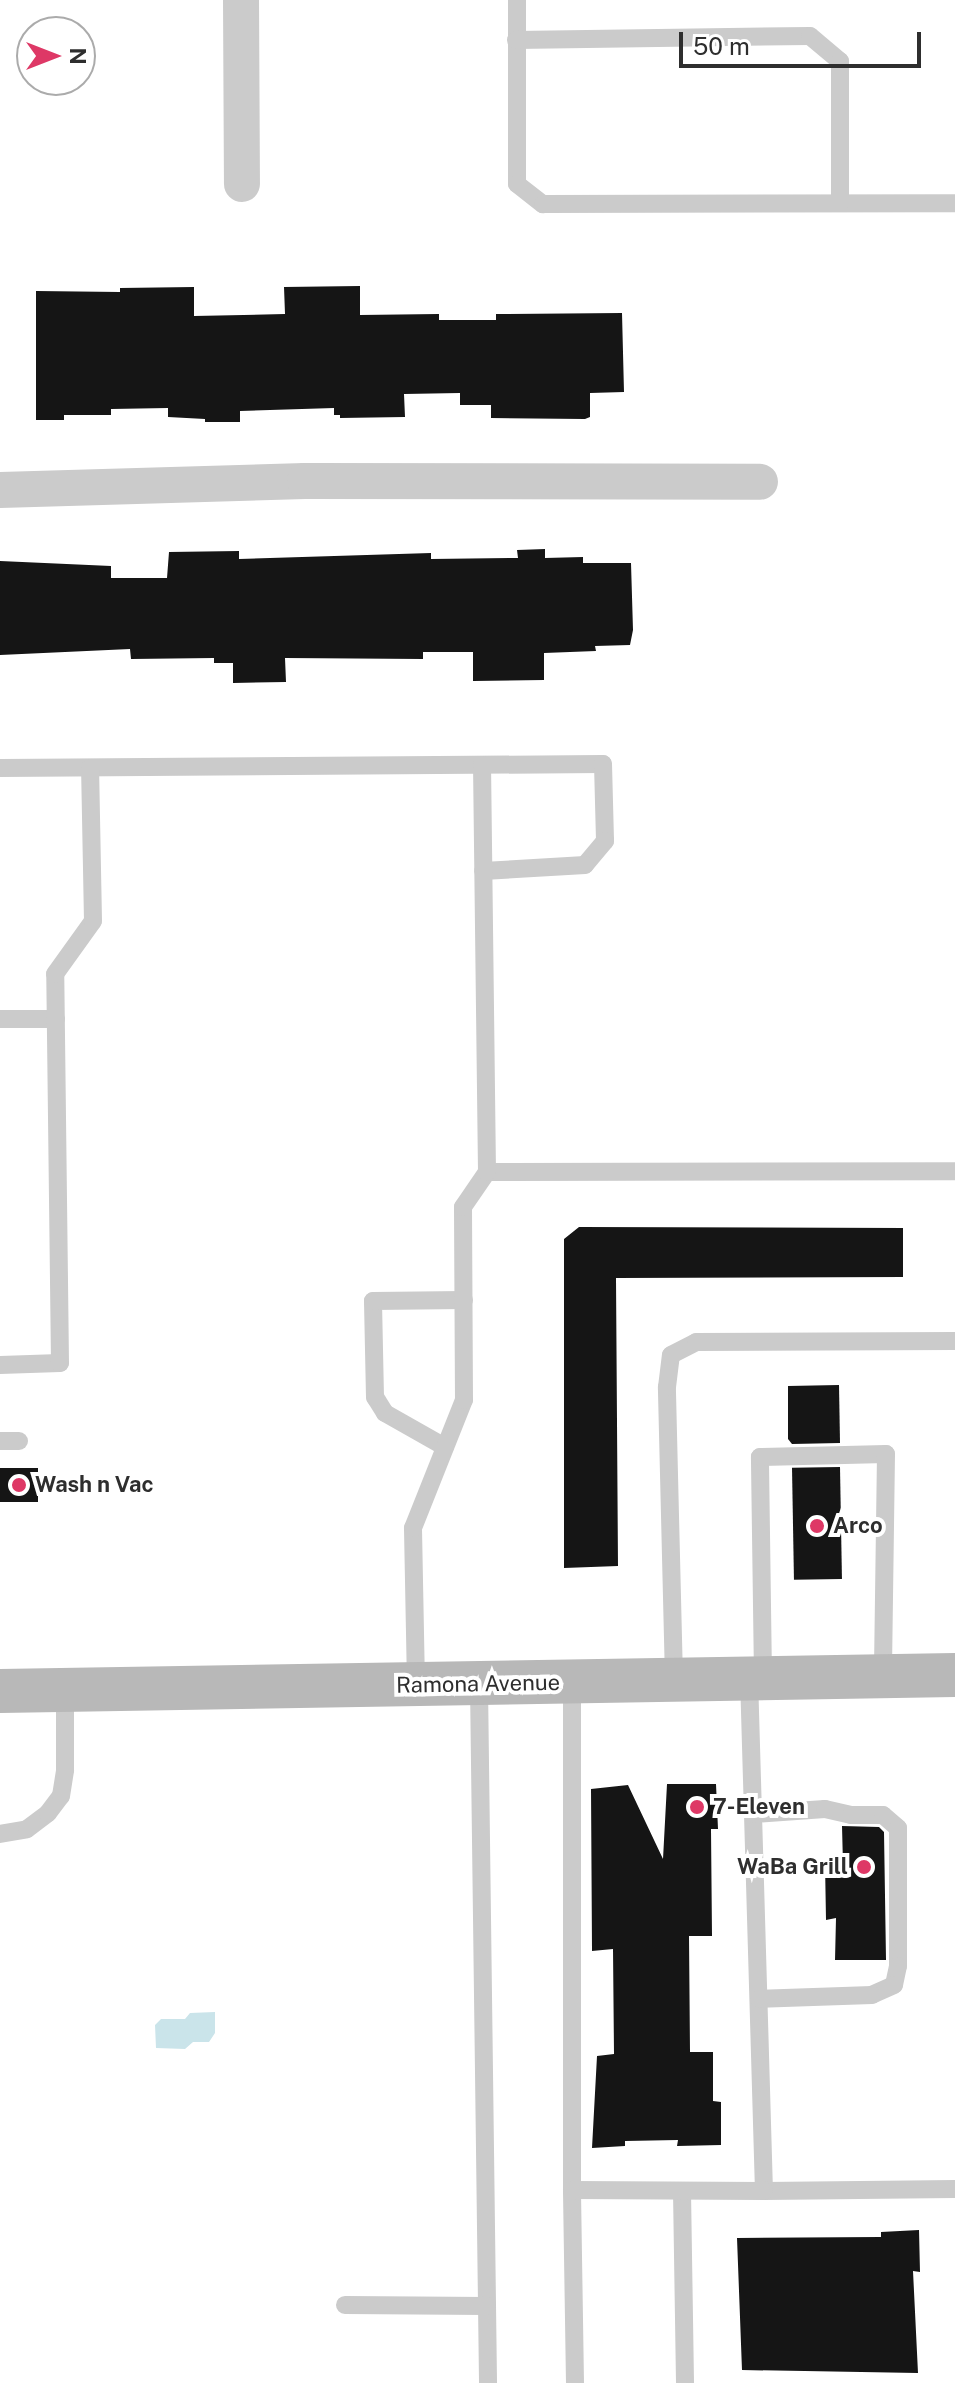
<!DOCTYPE html>
<html>
<head>
<meta charset="utf-8">
<style>
	body { margin:0 }
	#map { position:relative; width:955px; height:2383px; overflow:hidden; background:#fff; font-family:"Public Sans",sans-serif }
	div>[style] { position:absolute }
	[style*='--x'] { left:calc(var(--x)*1px); top:calc(var(--y)*1px); width:calc(var(--w)*1px); rotate:calc(var(--a)*1deg) }
	.water>* { inset:0; background:#cae4ea }
	.building>* { inset:0; background:#151515; transform-origin:0 0 }
	.lane>* { height:18px; margin:-9px; padding:0 9px; transform-origin:9px; border-radius:9px; background:#cbcbcb }
	.street>* { height:36px; margin:-18px; padding:0 18px; transform-origin:18px; border-radius:18px; background:#cbcbcb }
	.secondary>* { height:44px; margin:-22px; padding:0 22px; transform-origin:22px; border-radius:22px; background:#b8b8b8 }
	.dots>* { width:22px; height:22px; translate:-50% -50%; box-sizing:border-box; border:4px solid #fff; border-radius:50% }
	span { translate:-50% -50%; white-space:nowrap; text-align:center; line-height:1.15; -webkit-text-stroke:8px #fff; paint-order:stroke }
	.poi-label { font-size:22px; color:#2e2e2e; font-weight:700 }
	.left { translate:0 -50%; text-align:left }
	.right { translate:-100% -50%; text-align:right }
	.street-label { font-size:22px; color:#2e2e2e }
	.north { position:absolute; left:16px; top:16px; width:80px; height:80px; box-sizing:border-box; background:#fff; border:2px solid #ababab; border-radius:50%; rotate:90deg; font-size:22px; font-weight:700; line-height:32px; text-align:center; color:#2e2e2e }
	.north::after { content:''; display:block; margin:auto; width:28px; height:36px; background:#de3866; clip-path:polygon(50% 0,100% 100%,50% 72%,0 100%) }
	.scale { position:absolute; left:679px; top:32px; width:242px; height:36px; box-sizing:border-box; border:4px solid #2e2e2e; border-top:0; padding-left:10px; font-size:24px; line-height:28px; white-space:nowrap; color:#2e2e2e; -webkit-text-stroke:6px #fff; paint-order:stroke }
</style>
</head>
<body>
<div id="map">
	<div class="water">
		<i style="clip-path:polygon(215px 2012px,215px 2033px,209px 2042px,193px 2042px,185px 2049px,156px 2048px,155px 2025px,161px 2019px,185px 2019px,190px 2013px)"></i>
	</div>
	<div class="building">
		<i style="clip-path:polygon(360px 286px,360px 315px,439px 314px,439px 320px,496px 320px,496px 314px,622px 313px,624px 392px,590px 393px,590px 417px,585px 419px,491px 418px,491px 405px,460px 405px,460px 393px,404px 394px,405px 417px,340px 418px,340px 415px,334px 415px,334px 408px,240px 411px,240px 422px,205px 422px,205px 419px,168px 417px,168px 408px,111px 409px,111px 415px,64px 415px,64px 420px,36px 420px,36px 291px,120px 292px,120px 288px,194px 287px,194px 316px,285px 314px,284px 287px)"></i>
		<i style="clip-path:polygon(545px 549px,545px 558px,583px 557px,583px 563px,631px 563px,633px 630px,630px 645px,595px 646px,596px 651px,544px 653px,544px 680px,473px 681px,473px 652px,423px 652px,423px 659px,285px 658px,286px 682px,233px 683px,233px 663px,214px 663px,214px 658px,131px 659px,130px 649px,0 655px,0 561px,111px 566px,111px 578px,167px 578px,169px 552px,239px 551px,239px 559px,431px 553px,431px 559px,518px 558px,517px 550px)"></i>
		<i style="clip-path:polygon(579px 1227px,903px 1228px,903px 1277px,616px 1278px,618px 1566px,564px 1568px,564px 1239px)"></i>
		<i style="clip-path:polygon(839px 1385px,840px 1443px,792px 1444px,788px 1439px,788px 1386px)"></i>
		<i style="left:840px;top:1467px;width:112px;height:48px;rotate:89deg"></i>
		<i style="left:0;top:1468px;width:38px;height:34px"></i>
		<i style="clip-path:polygon(667px 1784px,716px 1784px,718px 1829px,711px 1829px,712px 1936px,689px 1936px,690px 2052px,713px 2052px,713px 2101px,721px 2102px,721px 2145px,677px 2146px,678px 2140px,625px 2141px,625px 2146px,592px 2148px,597px 2056px,614px 2054px,613px 1949px,592px 1951px,591px 1789px,628px 1785px,663px 1859px)"></i>
		<i style="clip-path:polygon(842px 1826px,879px 1827px,884px 1832px,886px 1960px,835px 1960px,836px 1918px,826px 1920px,825px 1863px,843px 1865px)"></i>
		<i style="clip-path:polygon(919px 2230px,920px 2272px,913px 2271px,918px 2373px,742px 2370px,737px 2238px,881px 2237px,881px 2232px)"></i>
	</div>
	<div class="lane">
		<i style="--x:517;--y:0;--w:184;--a:90"></i>
		<i style="--x:517;--y:184;--w:33;--a:38"></i>
		<i style="--x:543;--y:204;--w:412;--a:-0.1"></i>
		<i style="--x:516;--y:40;--w:294;--a:-0.8"></i>
		<i style="--x:810;--y:36;--w:39;--a:40"></i>
		<i style="--x:840;--y:61;--w:142;--a:90"></i>
		<i style="--x:0;--y:768;--w:603;--a:-0.38"></i>
		<i style="--x:603;--y:764;--w:77;--a:88.5"></i>
		<i style="--x:605;--y:841;--w:31;--a:130"></i>
		<i style="--x:585;--y:865;--w:102;--a:176.6"></i>
		<i style="--x:0;--y:1019;--w:56;--a:0"></i>
		<i style="--x:487;--y:1172;--w:468;--a:-0.1"></i>
		<i style="--x:0;--y:1365;--w:60;--a:-1.9"></i>
		<i style="--x:60;--y:1363;--w:389;--a:-90.7"></i>
		<i style="--x:55;--y:974;--w:65;--a:-54.4"></i>
		<i style="--x:93;--y:921;--w:153;--a:-91.1"></i>
		<i style="--x:0;--y:1441;--w:19;--a:0"></i>
		<i style="--x:445;--y:1447;--w:69;--a:-150.5"></i>
		<i style="--x:385;--y:1413;--w:19;--a:-122"></i>
		<i style="--x:375;--y:1397;--w:96;--a:-91.2"></i>
		<i style="--x:373;--y:1301;--w:91;--a:-0.6"></i>
		<i style="--x:749;--y:1677;--w:514;--a:88.33"></i>
		<i style="--x:764;--y:2191;--w:191;--a:-0.6"></i>
		<i style="--x:763;--y:1677;--w:220;--a:-90.8"></i>
		<i style="--x:760;--y:1457;--w:126;--a:-1.4"></i>
		<i style="--x:886;--y:1454;--w:222;--a:90.8"></i>
		<i style="--x:674;--y:1679;--w:292;--a:-91.4"></i>
		<i style="--x:667;--y:1387;--w:32;--a:-83"></i>
		<i style="--x:671;--y:1355;--w:28;--a:-27"></i>
		<i style="--x:696;--y:1342;--w:259;--a:-0.2"></i>
		<i style="--x:572;--y:1682;--w:508;--a:90"></i>
		<i style="--x:416;--y:1685;--w:157;--a:-91.1"></i>
		<i style="--x:413;--y:1528;--w:138;--a:-68.3"></i>
		<i style="--x:464;--y:1400;--w:193;--a:-90.3"></i>
		<i style="--x:463;--y:1207;--w:42;--a:-55.6"></i>
		<i style="--x:487;--y:1172;--w:407;--a:-90.7"></i>
		<i style="--x:479;--y:1685;--w:698;--a:89.26"></i>
		<i style="--x:753;--y:1814;--w:72;--a:-4"></i>
		<i style="--x:825;--y:1809;--w:27;--a:13"></i>
		<i style="--x:851;--y:1815;--w:32;--a:0"></i>
		<i style="--x:883;--y:1815;--w:20;--a:41"></i>
		<i style="--x:898;--y:1828;--w:138;--a:90"></i>
		<i style="--x:898;--y:1966;--w:19;--a:102"></i>
		<i style="--x:894;--y:1985;--w:24;--a:156"></i>
		<i style="--x:872;--y:1995;--w:113;--a:178"></i>
		<i style="--x:0;--y:1834;--w:27;--a:-10"></i>
		<i style="--x:27;--y:1829;--w:26;--a:-37"></i>
		<i style="--x:48;--y:1813;--w:21;--a:-53"></i>
		<i style="--x:61;--y:1796;--w:26;--a:-81"></i>
		<i style="--x:65;--y:1770;--w:79;--a:-90"></i>
		<i style="--x:682;--y:2191;--w:192;--a:89.1"></i>
		<i style="--x:345;--y:2305;--w:142;--a:0.4"></i>
		<i style="--x:575;--y:2383;--w:193;--a:-90.9"></i>
		<i style="--x:572;--y:2190;--w:192;--a:0.3"></i>
	</div>
	<div class="street">
		<i style="--x:241;--y:0;--w:184;--a:89.7"></i>
		<i style="--x:0;--y:490;--w:305;--a:-1.7"></i>
		<i style="--x:305;--y:481;--w:455;--a:0.1"></i>
	</div>
	<div class="secondary">
		<i style="--x:0;--y:1691;--w:955;--a:-0.96"></i>
	</div>
	<div class="dots">
		<i style="left:19px;top:1485px;background:#de3866"></i>
		<i style="left:817px;top:1526px;background:#de3866"></i>
		<i style="left:697px;top:1807px;background:#de3866"></i>
		<i style="left:864px;top:1867px;background:#de3866"></i>
	</div>
	<div class="poi-label">
		<span class="left" style="left:35px;top:1485px">Wash n Vac</span>
		<span class="left" style="left:833px;top:1526px">Arco</span>
		<span class="left" style="left:713px;top:1807px">7-Eleven</span>
		<span class="right" style="left:848px;top:1867px">WaBa Grill</span>
	</div>
	<div class="street-label">
		<span style="left:478px;top:1684px;rotate:-1deg">Ramona Avenue</span>
	</div>
	<div class="north">N</div>
	<div class="scale">50 m</div>
</div>
</body>
</html>
